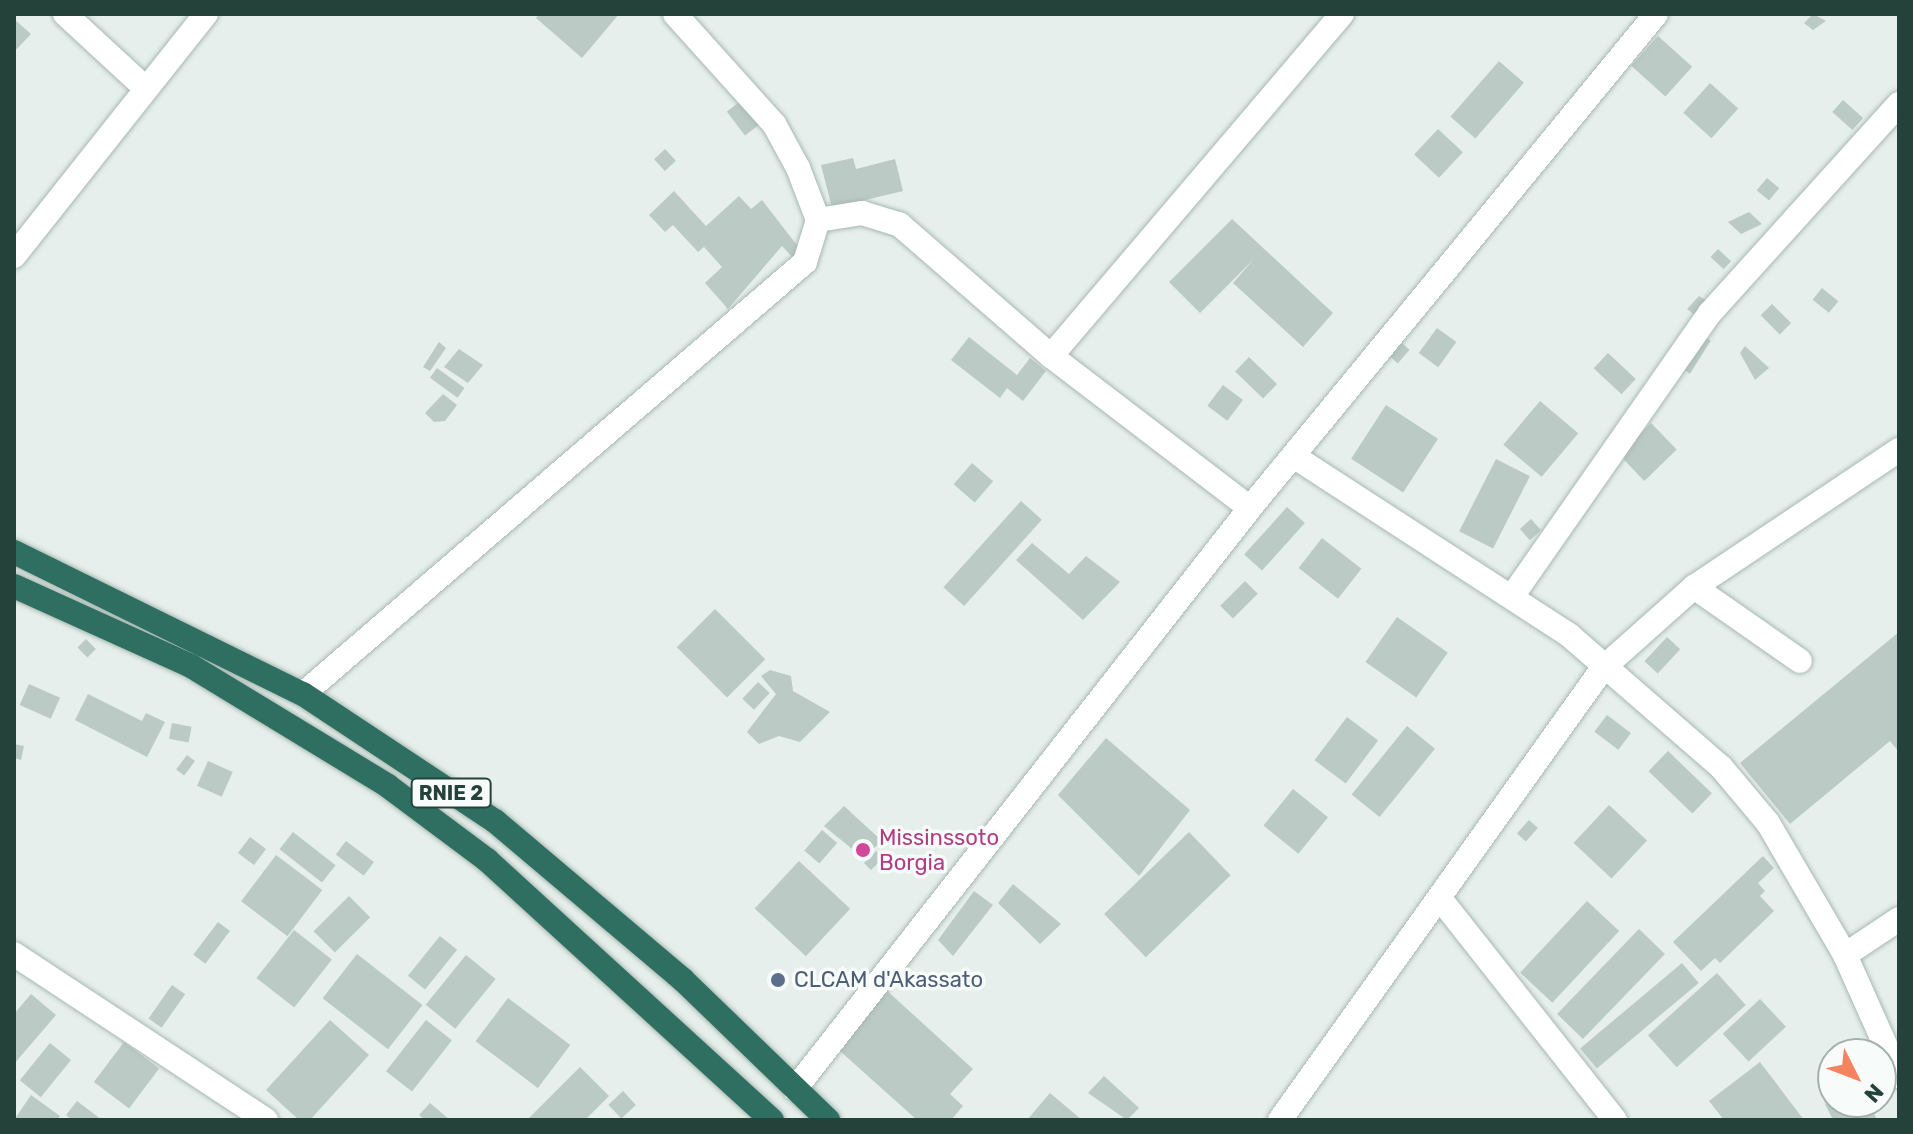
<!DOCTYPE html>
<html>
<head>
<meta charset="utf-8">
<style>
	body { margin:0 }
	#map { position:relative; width:1913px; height:1134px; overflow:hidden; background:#e6efeb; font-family:Rubik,sans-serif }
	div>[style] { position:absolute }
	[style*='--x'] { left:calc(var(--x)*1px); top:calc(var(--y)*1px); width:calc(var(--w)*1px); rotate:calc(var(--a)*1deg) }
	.building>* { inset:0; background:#bbcac4; transform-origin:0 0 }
	.roads { filter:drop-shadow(0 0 2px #a8b8b2) drop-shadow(0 0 2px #a8b8b2) }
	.minor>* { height:24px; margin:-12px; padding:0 12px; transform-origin:12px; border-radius:12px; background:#fff }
	.highway>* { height:24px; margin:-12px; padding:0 12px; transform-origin:12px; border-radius:12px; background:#2f6f62 }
	.dots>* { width:22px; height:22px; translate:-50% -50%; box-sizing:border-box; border:4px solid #f7fbf9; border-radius:50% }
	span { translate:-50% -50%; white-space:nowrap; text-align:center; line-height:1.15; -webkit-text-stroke:7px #f7fbf9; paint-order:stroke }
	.shield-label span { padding:2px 6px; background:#f7fbf9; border:2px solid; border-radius:6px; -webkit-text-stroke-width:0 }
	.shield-label { font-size:20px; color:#24423a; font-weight:700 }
	.hotel-label { font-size:22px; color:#b23c85 }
	.left { translate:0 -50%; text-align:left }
	.service-label { font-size:22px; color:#4e5e75 }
	.frame { position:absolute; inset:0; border:16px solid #24423a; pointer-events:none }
	.north { position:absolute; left:1817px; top:1038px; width:80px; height:80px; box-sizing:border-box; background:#f7fbf9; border:2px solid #a3b1ad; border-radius:50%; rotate:132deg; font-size:22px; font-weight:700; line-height:32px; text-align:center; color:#24423a }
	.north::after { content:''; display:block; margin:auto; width:28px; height:36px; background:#f4845f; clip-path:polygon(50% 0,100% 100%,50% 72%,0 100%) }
</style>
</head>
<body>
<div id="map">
	<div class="building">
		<i style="clip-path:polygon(539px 14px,619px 14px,582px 58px,536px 18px)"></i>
		<i style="clip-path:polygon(1813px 14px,1826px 21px,1813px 30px,1804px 23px)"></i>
		<i style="clip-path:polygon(14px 19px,31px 34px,14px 52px)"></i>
		<i style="left:1658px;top:36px;width:46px;height:40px;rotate:42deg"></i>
		<i style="left:1499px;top:61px;width:33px;height:74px;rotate:41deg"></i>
		<i style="left:1710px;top:83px;width:38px;height:40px;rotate:42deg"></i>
		<i style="left:742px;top:100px;width:30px;height:19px;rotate:53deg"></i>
		<i style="left:1843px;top:100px;width:27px;height:16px;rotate:42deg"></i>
		<i style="left:1438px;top:129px;width:34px;height:35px;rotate:43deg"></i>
		<i style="left:665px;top:149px;width:16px;height:15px;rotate:47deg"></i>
		<i style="clip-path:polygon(853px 158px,856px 169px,895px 159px,903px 191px,832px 208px,821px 165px)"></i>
		<i style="left:1767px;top:178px;width:16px;height:16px;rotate:40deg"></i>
		<i style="clip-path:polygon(674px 191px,706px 226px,739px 196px,751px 209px,762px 200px,803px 253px,795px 260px,782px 246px,728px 309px,705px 283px,722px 267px,704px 247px,698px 252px,673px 225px,665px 232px,649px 215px)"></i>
		<i style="clip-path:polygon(1749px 212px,1762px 224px,1741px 234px,1728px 222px)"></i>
		<i style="clip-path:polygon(1232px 219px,1333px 313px,1303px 347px,1233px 283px,1254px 259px,1200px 313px,1169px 282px)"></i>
		<i style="left:1718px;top:249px;width:18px;height:11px;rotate:43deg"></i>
		<i style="left:1822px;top:288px;width:21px;height:15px;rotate:39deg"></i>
		<i style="clip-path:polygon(1699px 296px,1707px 301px,1695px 315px,1687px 309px)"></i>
		<i style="left:1772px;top:304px;width:27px;height:16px;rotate:45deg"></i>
		<i style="left:1437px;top:328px;width:24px;height:31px;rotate:36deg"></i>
		<i style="left:1703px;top:336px;width:9px;height:39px;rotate:32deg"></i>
		<i style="clip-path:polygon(969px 337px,1017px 375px,1030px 358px,1046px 371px,1023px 401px,1007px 388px,1000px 398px,951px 360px)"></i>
		<i style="left:1396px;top:338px;width:18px;height:18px;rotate:41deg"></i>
		<i style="clip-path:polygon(439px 342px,446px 348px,430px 371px,423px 367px)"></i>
		<i style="clip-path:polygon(1745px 346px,1769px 368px,1755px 380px,1740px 353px)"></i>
		<i style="clip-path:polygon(459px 349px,483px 365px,468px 383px,444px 367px)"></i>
		<i style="left:1608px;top:353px;width:38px;height:21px;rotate:43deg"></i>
		<i style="left:1249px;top:357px;width:39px;height:20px;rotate:44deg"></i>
		<i style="left:437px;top:368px;width:34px;height:12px;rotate:36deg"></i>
		<i style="left:1223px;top:385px;width:25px;height:26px;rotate:37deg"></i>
		<i style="clip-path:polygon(443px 394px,457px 405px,445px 421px,434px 422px,425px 413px)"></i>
		<i style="left:1540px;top:401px;width:50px;height:57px;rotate:40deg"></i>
		<i style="left:1386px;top:405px;width:62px;height:64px;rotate:33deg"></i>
		<i style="left:1651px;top:423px;width:37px;height:45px;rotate:46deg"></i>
		<i style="left:1496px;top:459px;width:38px;height:81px;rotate:27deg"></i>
		<i style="left:972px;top:463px;width:28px;height:28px;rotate:41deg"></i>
		<i style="left:1021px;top:501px;width:28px;height:116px;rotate:42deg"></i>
		<i style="left:1287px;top:507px;width:24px;height:64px;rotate:42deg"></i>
		<i style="left:1531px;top:519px;width:15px;height:15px;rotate:48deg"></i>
		<i style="left:1322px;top:538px;width:50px;height:38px;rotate:38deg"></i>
		<i style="clip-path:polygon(1032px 543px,1069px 574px,1086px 556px,1120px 582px,1083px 620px,1016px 560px)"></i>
		<i style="left:1245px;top:581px;width:18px;height:35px;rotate:45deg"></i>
		<i style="left:715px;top:609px;width:71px;height:54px;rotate:45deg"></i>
		<i style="left:1397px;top:617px;width:62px;height:55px;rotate:35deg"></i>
		<i style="clip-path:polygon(1899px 632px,1899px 752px,1890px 741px,1790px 824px,1740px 763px)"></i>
		<i style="left:1667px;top:637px;width:18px;height:33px;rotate:43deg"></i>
		<i style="left:86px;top:639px;width:14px;height:12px;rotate:45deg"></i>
		<i style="clip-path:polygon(770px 670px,791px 676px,793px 691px,830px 712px,800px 742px,779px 736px,759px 744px,747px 732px,776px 694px,761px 676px)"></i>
		<i style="left:758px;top:682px;width:16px;height:23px;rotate:43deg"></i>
		<i style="left:29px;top:684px;width:34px;height:23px;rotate:24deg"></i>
		<i style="clip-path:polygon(88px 694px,142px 721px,146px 713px,165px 722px,147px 757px,75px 720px)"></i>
		<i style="left:1607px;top:715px;width:30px;height:21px;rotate:37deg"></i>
		<i style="left:1347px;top:717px;width:39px;height:54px;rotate:37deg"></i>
		<i style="left:172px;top:723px;width:20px;height:16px;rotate:11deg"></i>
		<i style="left:1407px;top:726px;width:36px;height:88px;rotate:39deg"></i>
		<i style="clip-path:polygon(1106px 738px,1190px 810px,1139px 876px,1058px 795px)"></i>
		<i style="clip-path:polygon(14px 744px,24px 746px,21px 760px,14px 758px)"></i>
		<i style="left:1668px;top:751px;width:61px;height:28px;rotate:44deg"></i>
		<i style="left:187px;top:755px;width:10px;height:18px;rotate:37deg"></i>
		<i style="left:208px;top:761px;width:27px;height:27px;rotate:24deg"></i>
		<i style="left:1293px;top:789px;width:45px;height:47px;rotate:39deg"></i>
		<i style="left:1609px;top:805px;width:52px;height:52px;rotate:43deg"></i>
		<i style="clip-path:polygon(844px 806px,882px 841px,863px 858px,824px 826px)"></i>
		<i style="left:1529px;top:820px;width:12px;height:18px;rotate:42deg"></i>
		<i style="left:822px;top:830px;width:20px;height:27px;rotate:41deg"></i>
		<i style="left:293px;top:832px;width:54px;height:22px;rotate:38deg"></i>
		<i style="left:1189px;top:832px;width:60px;height:118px;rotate:46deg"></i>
		<i style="left:250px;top:837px;width:20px;height:20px;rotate:37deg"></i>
		<i style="left:346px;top:841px;width:35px;height:17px;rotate:37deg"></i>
		<i style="left:876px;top:851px;width:10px;height:17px;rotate:45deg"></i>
		<i style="left:276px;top:855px;width:58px;height:58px;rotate:37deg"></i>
		<i style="clip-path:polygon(1763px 856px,1774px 868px,1758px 883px,1765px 891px,1760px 896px,1774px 911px,1720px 963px,1715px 958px,1701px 971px,1673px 942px)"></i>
		<i style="left:799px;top:861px;width:70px;height:65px;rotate:43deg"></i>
		<i style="clip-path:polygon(1013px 884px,1061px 924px,1040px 944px,998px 903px)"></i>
		<i style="clip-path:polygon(974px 891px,993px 905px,953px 956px,938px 940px)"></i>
		<i style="left:349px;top:896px;width:30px;height:50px;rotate:45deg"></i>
		<i style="left:1587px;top:901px;width:44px;height:98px;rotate:43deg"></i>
		<i style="left:218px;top:922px;width:15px;height:41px;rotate:37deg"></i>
		<i style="left:1639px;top:929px;width:36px;height:118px;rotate:44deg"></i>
		<i style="left:294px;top:930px;width:48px;height:61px;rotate:38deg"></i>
		<i style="left:440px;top:936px;width:22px;height:51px;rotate:39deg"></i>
		<i style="left:357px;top:954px;width:83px;height:56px;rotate:38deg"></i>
		<i style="left:466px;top:955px;width:38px;height:64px;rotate:39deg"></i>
		<i style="left:1682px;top:963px;width:26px;height:133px;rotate:50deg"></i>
		<i style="left:1717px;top:973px;width:43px;height:93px;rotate:48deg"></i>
		<i style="left:172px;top:985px;width:16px;height:41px;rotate:35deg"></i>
		<i style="clip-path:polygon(884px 988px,973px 1069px,950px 1094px,963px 1106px,951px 1120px,917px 1120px,840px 1051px)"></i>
		<i style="clip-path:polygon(31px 994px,56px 1015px,14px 1064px,14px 1014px)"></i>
		<i style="left:508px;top:998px;width:78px;height:54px;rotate:37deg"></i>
		<i style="left:1760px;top:999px;width:38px;height:51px;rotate:47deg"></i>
		<i style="clip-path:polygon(330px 1020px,369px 1055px,310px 1120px,299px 1120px,266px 1090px)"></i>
		<i style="left:426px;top:1020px;width:33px;height:65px;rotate:38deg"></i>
		<i style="left:124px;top:1042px;width:44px;height:50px;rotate:37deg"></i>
		<i style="left:50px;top:1043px;width:27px;height:48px;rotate:39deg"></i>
		<i style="clip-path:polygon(1760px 1062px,1804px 1120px,1724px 1120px,1709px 1101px)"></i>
		<i style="clip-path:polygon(580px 1067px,609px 1096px,585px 1120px,527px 1120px)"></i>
		<i style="clip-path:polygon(1104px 1076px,1139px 1108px,1127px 1120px,1088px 1093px)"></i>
		<i style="left:623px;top:1091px;width:19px;height:20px;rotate:47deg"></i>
		<i style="clip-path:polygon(1050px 1093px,1082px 1120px,1027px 1120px)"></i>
		<i style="clip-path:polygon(31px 1095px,60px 1116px,57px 1120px,14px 1120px)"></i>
		<i style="clip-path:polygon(1833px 1100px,1869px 1102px,1877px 1120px,1833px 1120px,1825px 1104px)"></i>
		<i style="clip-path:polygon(77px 1101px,102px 1120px,72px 1120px,66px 1115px)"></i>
		<i style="clip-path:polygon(430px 1103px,450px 1120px,425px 1120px,419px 1115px)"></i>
	</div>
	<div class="roads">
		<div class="minor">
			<i style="--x:65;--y:14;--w:108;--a:42.7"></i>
			<i style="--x:818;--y:220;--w:45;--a:-9"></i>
			<i style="--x:862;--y:213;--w:39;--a:17"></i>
			<i style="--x:899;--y:224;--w:201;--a:41"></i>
			<i style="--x:1051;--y:356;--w:250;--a:37.4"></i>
			<i style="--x:14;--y:256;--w:309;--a:-51.6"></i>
			<i style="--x:1051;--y:356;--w:449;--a:-49.6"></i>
			<i style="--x:1295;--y:457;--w:327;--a:33"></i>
			<i style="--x:1569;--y:635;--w:201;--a:41"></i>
			<i style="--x:1721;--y:767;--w:73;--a:50"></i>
			<i style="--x:1768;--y:823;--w:153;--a:59.7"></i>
			<i style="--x:1845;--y:955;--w:133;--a:65.9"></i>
			<i style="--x:1694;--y:587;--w:129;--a:34.9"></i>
			<i style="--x:1513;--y:595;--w:344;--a:-55.1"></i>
			<i style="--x:1710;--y:313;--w:282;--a:-47.9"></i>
			<i style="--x:303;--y:694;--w:662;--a:-40.71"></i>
			<i style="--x:805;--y:262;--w:44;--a:-72.8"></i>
			<i style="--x:818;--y:220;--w:56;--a:-111"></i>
			<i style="--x:798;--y:168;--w:50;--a:-118.6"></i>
			<i style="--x:774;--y:124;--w:148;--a:-132"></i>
			<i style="--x:1442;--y:901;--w:279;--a:51.7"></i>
			<i style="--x:14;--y:954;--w:302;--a:33.4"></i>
			<i style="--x:1845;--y:955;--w:65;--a:-33.7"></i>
			<i style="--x:795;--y:1089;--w:738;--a:-51.93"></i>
			<i style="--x:1250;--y:508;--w:639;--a:-50.58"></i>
			<i style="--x:1280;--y:1120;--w:556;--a:-54.45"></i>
			<i style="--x:1603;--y:668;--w:122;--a:-41.7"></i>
			<i style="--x:1694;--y:587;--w:247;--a:-33.8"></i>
		</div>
		<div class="highway">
			<i style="--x:14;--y:552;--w:322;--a:26.2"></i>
			<i style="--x:303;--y:694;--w:230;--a:33.5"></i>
			<i style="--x:495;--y:821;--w:246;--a:40.2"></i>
			<i style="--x:683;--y:980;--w:202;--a:44"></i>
			<i style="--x:14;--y:586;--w:194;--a:24.3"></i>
			<i style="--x:191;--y:666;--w:231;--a:31.3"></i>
			<i style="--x:388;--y:786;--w:124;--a:36.8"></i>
			<i style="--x:487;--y:860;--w:386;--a:42.4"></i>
		</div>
	</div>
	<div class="dots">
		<i style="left:863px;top:850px;background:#d1479c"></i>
		<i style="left:778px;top:980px;background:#5c6f8a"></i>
	</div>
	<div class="shield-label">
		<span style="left:451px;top:793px">RNIE 2</span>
	</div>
	<div class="hotel-label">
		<span class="left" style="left:879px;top:850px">Missinssoto<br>Borgia</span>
	</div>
	<div class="service-label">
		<span class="left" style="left:794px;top:980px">CLCAM d'Akassato</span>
	</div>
	<div class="frame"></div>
	<div class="north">N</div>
</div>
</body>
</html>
